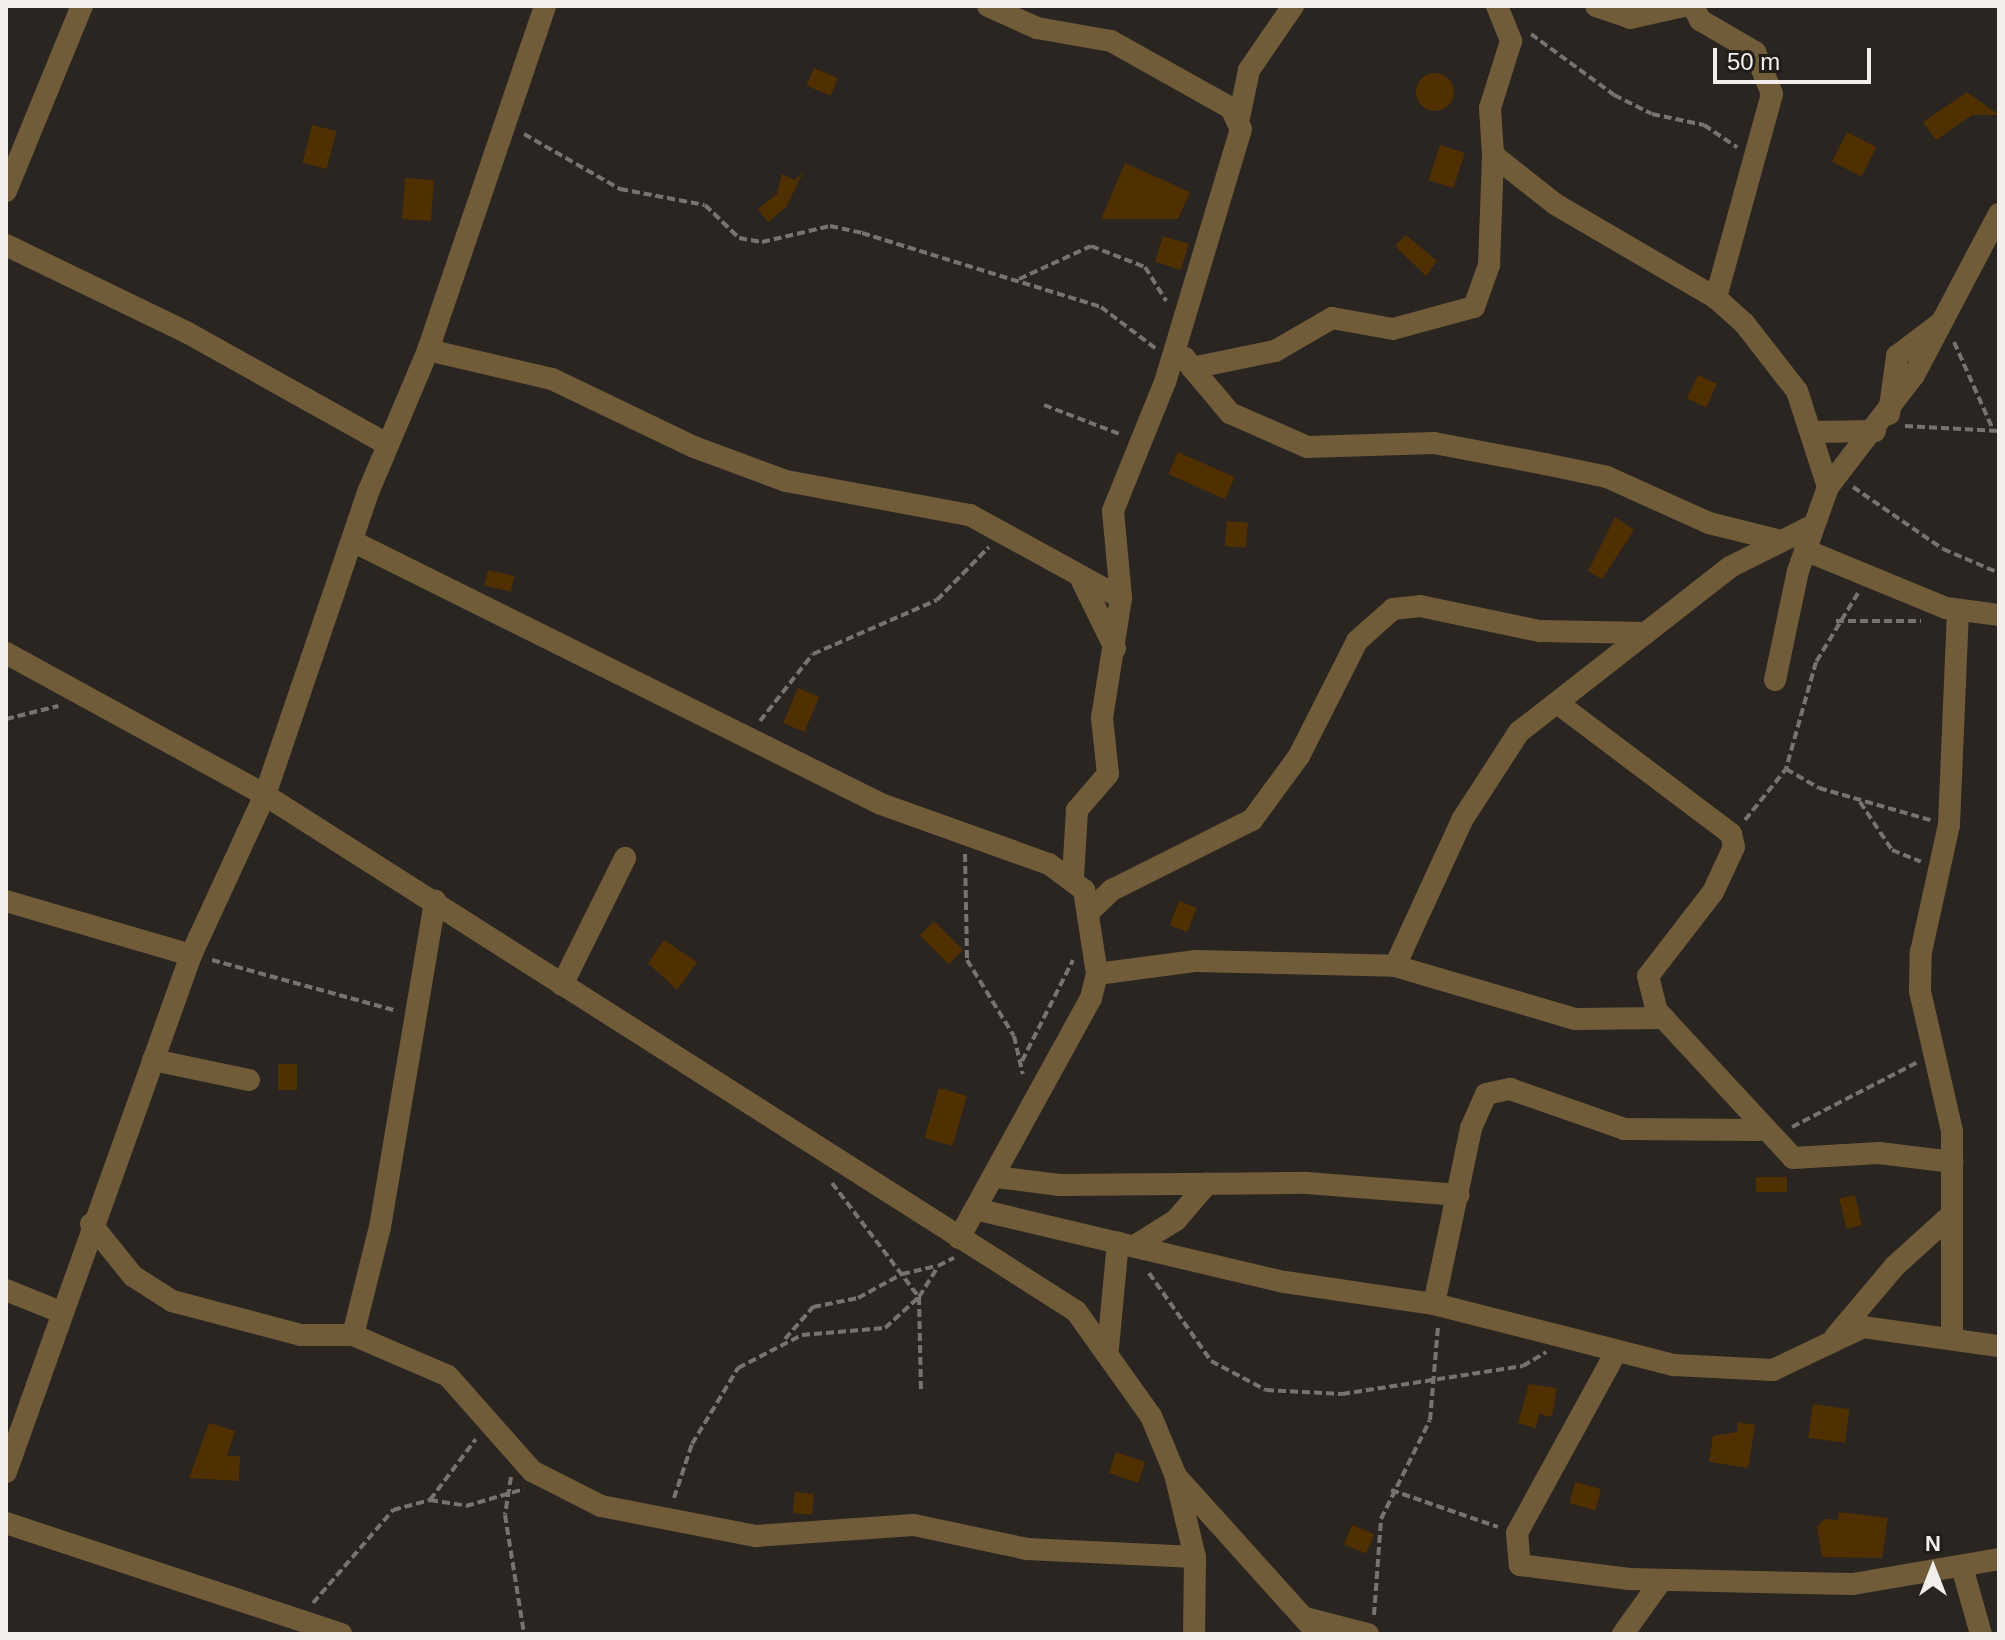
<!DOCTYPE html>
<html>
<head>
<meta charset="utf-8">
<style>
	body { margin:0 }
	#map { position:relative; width:2005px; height:1640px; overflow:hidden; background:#2a2521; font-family:Helvetica,sans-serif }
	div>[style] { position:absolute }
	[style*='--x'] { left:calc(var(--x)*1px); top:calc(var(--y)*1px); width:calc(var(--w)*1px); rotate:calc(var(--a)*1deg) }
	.building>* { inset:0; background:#503000; transform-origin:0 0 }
	.round { border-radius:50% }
	.path>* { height:4px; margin-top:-2px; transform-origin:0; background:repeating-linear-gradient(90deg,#77736f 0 8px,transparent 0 12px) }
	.street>* { height:22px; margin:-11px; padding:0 11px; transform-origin:11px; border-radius:11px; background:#715c3a }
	span { translate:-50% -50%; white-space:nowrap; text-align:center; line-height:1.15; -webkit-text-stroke:6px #201c17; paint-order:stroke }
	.frame { position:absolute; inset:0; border:8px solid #f1eeeb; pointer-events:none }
	.north { position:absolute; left:1893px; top:1528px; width:80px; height:80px; -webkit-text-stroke:6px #201c17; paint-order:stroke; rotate:0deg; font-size:22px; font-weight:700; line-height:32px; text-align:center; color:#f1eeeb }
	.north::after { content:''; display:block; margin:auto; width:28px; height:36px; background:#f1eeeb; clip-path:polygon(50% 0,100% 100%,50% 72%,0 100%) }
	.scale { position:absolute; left:1713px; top:48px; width:158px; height:36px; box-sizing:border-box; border:4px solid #f1eeeb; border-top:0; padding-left:10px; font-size:24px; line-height:28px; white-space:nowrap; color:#f1eeeb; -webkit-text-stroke:6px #201c17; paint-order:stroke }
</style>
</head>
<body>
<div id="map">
	<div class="building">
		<i style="left:814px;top:68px;width:26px;height:19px;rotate:23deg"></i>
		<i class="round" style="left:1416px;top:73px;width:38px;height:38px"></i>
		<i style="clip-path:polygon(1967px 92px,1999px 115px,1972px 115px,1936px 140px,1923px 122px)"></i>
		<i style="left:312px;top:125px;width:25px;height:39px;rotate:14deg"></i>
		<i style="left:1847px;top:132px;width:33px;height:33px;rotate:27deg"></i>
		<i style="left:1440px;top:145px;width:26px;height:37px;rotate:18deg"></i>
		<i style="clip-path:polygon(1125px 163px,1190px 192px,1178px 219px,1101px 219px)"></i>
		<i style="clip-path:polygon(803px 173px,786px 207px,768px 222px,758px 209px,777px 194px,782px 174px,794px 180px)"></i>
		<i style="left:405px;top:178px;width:29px;height:41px;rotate:4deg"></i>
		<i style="clip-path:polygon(1406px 235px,1437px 261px,1426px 276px,1395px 246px)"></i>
		<i style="left:1163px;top:236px;width:27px;height:27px;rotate:17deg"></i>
		<i style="left:1698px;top:375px;width:21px;height:26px;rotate:25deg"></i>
		<i style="left:1178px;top:452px;width:62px;height:24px;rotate:24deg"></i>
		<i style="clip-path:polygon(1615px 517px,1634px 530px,1602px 579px,1588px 571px)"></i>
		<i style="left:1227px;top:521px;width:21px;height:25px;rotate:5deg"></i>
		<i style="left:488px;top:570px;width:27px;height:16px;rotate:13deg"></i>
		<i style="left:798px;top:688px;width:23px;height:38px;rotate:23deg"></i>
		<i style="left:1179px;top:901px;width:19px;height:26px;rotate:21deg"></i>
		<i style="left:934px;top:921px;width:41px;height:20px;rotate:45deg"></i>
		<i style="clip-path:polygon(664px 940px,697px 962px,677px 990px,648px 963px)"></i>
		<i style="left:278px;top:1064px;width:19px;height:26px"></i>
		<i style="left:939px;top:1088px;width:29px;height:52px;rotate:16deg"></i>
		<i style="left:1756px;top:1177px;width:31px;height:15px"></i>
		<i style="left:1855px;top:1195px;width:31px;height:16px;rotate:77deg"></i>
		<i style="clip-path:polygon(1529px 1384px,1557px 1388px,1552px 1417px,1539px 1414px,1536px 1428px,1518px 1423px)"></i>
		<i style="left:1813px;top:1404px;width:37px;height:34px;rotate:8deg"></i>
		<i style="clip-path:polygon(1738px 1422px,1755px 1425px,1748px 1468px,1709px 1462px,1713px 1436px,1737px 1432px)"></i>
		<i style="clip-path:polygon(209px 1423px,235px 1431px,227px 1456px,240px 1456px,239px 1481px,189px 1478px)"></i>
		<i style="left:1116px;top:1452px;width:31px;height:22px;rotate:19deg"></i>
		<i style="left:1575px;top:1482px;width:27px;height:22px;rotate:15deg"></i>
		<i style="left:795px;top:1492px;width:19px;height:21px;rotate:6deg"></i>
		<i style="clip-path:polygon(1839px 1512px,1888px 1518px,1882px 1558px,1822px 1557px,1817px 1527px,1824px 1519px,1838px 1520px)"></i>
		<i style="left:1352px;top:1525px;width:24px;height:21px;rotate:22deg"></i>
	</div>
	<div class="path">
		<i style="--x:1531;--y:34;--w:103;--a:36.3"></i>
		<i style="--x:1614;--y:95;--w:42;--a:26.6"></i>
		<i style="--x:1652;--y:114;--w:53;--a:11.9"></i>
		<i style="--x:1704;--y:125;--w:40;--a:34"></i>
		<i style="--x:524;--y:134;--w:111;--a:29.8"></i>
		<i style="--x:620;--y:189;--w:86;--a:10.7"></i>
		<i style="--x:705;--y:205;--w:47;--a:44.1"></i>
		<i style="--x:739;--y:238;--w:23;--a:10"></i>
		<i style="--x:762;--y:242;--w:70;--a:-13.2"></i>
		<i style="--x:830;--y:226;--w:33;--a:12"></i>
		<i style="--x:862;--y:233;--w:250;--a:17.2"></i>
		<i style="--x:1101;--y:307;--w:68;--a:37.2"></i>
		<i style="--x:1019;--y:279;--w:79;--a:-24.6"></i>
		<i style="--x:1091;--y:246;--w:58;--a:21.3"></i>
		<i style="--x:1145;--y:267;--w:40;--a:58"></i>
		<i style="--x:1954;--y:342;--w:98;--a:66"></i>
		<i style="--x:1044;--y:405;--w:84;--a:21"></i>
		<i style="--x:1905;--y:426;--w:94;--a:3"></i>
		<i style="--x:1853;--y:487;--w:109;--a:34.6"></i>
		<i style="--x:1943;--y:549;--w:61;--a:23.2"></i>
		<i style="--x:1858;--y:593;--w:81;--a:121.3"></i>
		<i style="--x:1816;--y:662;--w:111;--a:105.7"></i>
		<i style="--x:1786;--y:769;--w:38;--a:30"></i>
		<i style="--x:1819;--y:788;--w:116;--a:16.1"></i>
		<i style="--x:1836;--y:621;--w:85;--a:0"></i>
		<i style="--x:6;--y:719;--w:54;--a:-14"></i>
		<i style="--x:760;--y:721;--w:85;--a:-51.7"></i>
		<i style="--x:813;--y:654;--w:135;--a:-23.5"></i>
		<i style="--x:937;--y:600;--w:74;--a:-45.5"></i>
		<i style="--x:1860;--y:802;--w:58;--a:56.3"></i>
		<i style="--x:1892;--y:850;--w:31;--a:22"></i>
		<i style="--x:1745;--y:820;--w:65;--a:-51.2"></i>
		<i style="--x:965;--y:854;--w:106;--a:88.9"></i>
		<i style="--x:967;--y:960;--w:89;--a:58.3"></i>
		<i style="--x:1014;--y:1036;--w:39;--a:77"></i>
		<i style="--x:212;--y:960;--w:192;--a:15.4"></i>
		<i style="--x:1022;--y:1061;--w:113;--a:-63.2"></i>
		<i style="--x:1792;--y:1127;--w:140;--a:-27.3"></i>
		<i style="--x:832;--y:1183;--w:143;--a:52.7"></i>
		<i style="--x:919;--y:1297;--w:93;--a:88.8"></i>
		<i style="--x:1149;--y:1273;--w:108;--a:54.8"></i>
		<i style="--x:1211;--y:1361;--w:62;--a:27.8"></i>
		<i style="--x:1266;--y:1390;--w:76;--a:3"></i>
		<i style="--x:1342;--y:1394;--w:183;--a:-8.8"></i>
		<i style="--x:1523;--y:1366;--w:27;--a:-31"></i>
		<i style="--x:785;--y:1339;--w:43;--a:-48.8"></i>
		<i style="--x:813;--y:1307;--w:46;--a:-11.3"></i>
		<i style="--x:858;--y:1298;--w:50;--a:-28.6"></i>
		<i style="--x:902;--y:1274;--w:36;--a:-13"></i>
		<i style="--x:511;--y:1477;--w:38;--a:99"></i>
		<i style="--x:505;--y:1515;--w:121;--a:80.9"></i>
		<i style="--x:1391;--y:1490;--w:113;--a:19.1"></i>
		<i style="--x:674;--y:1498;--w:57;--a:-71.6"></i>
		<i style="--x:692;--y:1444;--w:89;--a:-58.8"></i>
		<i style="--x:738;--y:1368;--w:72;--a:-27.3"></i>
		<i style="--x:802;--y:1335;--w:83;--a:-4.8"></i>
		<i style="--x:885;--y:1328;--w:46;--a:-42.4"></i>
		<i style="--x:919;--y:1297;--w:36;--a:-58"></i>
		<i style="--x:938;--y:1266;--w:18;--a:-27"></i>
		<i style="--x:430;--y:1500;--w:76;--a:-53"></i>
		<i style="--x:313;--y:1603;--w:123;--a:-49.3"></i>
		<i style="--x:393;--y:1510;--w:38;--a:-15"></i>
		<i style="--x:430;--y:1500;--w:36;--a:9"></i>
		<i style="--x:466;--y:1506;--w:60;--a:-16.3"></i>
		<i style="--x:1374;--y:1615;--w:96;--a:-85.8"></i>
		<i style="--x:1381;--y:1519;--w:110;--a:-63.7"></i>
		<i style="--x:1430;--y:1420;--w:94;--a:-85.1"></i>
	</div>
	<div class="street">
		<i style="--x:988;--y:6;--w:54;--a:24.2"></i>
		<i style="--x:1037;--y:28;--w:75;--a:10"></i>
		<i style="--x:1111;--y:41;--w:137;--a:29.2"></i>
		<i style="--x:1231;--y:108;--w:23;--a:65"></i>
		<i style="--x:1241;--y:129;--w:264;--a:106.7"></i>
		<i style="--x:1165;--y:382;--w:139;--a:112"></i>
		<i style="--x:1113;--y:511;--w:87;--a:84.7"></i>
		<i style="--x:1121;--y:598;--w:121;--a:99"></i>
		<i style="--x:1102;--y:718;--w:56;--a:83.9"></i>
		<i style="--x:1108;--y:774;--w:48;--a:130.7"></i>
		<i style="--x:1077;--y:810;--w:68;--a:93.4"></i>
		<i style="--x:1497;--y:6;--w:38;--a:68"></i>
		<i style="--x:1511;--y:41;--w:70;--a:107.4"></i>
		<i style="--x:1490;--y:108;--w:47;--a:86.3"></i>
		<i style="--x:1493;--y:155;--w:79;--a:38.3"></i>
		<i style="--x:1555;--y:204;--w:186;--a:30.3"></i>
		<i style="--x:1716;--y:298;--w:38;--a:42"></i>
		<i style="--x:1744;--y:323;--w:86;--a:52.1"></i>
		<i style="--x:1797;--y:391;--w:101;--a:72.1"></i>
		<i style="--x:1596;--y:6;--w:36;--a:19"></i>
		<i style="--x:1630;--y:18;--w:55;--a:-12.5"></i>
		<i style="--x:1693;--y:6;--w:16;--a:63"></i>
		<i style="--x:1700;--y:20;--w:64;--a:30.2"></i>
		<i style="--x:1755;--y:52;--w:45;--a:68"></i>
		<i style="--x:1772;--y:94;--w:212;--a:105.4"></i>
		<i style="--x:1239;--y:118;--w:49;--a:-78.2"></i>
		<i style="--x:1249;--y:70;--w:78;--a:-55.5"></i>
		<i style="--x:6;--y:191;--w:200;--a:-67.7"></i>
		<i style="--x:6;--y:245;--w:202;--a:25.8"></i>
		<i style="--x:188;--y:333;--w:229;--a:29.2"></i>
		<i style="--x:428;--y:350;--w:127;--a:13.2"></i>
		<i style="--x:552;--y:379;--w:157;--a:25.6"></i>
		<i style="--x:694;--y:447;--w:98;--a:20.3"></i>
		<i style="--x:786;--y:481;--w:187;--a:10.5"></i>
		<i style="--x:970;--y:515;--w:172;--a:28.8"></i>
		<i style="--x:1185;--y:358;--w:12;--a:55"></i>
		<i style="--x:1192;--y:368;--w:85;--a:-11.6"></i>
		<i style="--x:1275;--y:351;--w:66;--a:-30.1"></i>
		<i style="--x:1332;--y:318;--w:62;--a:10.2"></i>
		<i style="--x:1393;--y:329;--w:84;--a:-15.2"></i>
		<i style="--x:1474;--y:307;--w:45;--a:-70.3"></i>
		<i style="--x:1489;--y:265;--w:110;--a:-87.9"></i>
		<i style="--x:1192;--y:368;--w:59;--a:49.8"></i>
		<i style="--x:1230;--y:413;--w:84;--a:23.8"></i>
		<i style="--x:1307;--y:447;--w:127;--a:-1.8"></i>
		<i style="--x:1434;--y:443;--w:113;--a:10.7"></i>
		<i style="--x:1545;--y:464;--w:63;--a:11.8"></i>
		<i style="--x:1607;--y:477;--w:112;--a:24.3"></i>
		<i style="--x:1709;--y:523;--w:70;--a:14"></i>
		<i style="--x:1889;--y:414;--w:59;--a:-82.1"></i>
		<i style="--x:1897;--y:356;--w:53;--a:-37.3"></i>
		<i style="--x:1814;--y:432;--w:61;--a:-0.9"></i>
		<i style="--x:352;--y:541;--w:591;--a:26.43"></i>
		<i style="--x:881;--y:804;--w:178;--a:19.7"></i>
		<i style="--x:1049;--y:864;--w:44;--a:36.6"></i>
		<i style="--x:1084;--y:890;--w:85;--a:81.2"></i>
		<i style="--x:1097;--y:974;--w:25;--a:104"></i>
		<i style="--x:1091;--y:998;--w:274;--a:118.8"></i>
		<i style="--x:1805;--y:550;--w:152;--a:22.4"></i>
		<i style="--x:1946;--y:608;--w:53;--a:7.5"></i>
		<i style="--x:1082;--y:581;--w:75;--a:63.8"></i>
		<i style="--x:6;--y:653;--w:295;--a:28.7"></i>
		<i style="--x:265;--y:795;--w:961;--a:32.47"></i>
		<i style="--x:1076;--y:1311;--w:129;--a:54.5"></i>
		<i style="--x:1151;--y:1416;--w:63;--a:67.5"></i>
		<i style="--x:1175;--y:1474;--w:85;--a:76.5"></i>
		<i style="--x:1195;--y:1557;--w:77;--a:90.7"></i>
		<i style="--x:1775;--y:680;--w:111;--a:-78.1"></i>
		<i style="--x:1798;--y:571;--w:89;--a:-70.3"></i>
		<i style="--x:1828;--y:487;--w:141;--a:-52.5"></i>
		<i style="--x:1914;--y:375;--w:182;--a:-62.2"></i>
		<i style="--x:1560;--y:705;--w:214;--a:37"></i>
		<i style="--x:1731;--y:834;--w:13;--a:77"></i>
		<i style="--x:1734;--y:847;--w:50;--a:115"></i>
		<i style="--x:1713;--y:892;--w:106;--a:127.7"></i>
		<i style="--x:1648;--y:976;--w:36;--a:76"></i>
		<i style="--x:1657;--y:1011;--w:200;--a:47.2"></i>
		<i style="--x:1793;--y:1158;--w:86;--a:-3.3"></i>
		<i style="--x:1879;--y:1153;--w:74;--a:7"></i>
		<i style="--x:6;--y:901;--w:193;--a:16.3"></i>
		<i style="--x:1092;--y:909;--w:28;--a:-44"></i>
		<i style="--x:1112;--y:890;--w:157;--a:-26.6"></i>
		<i style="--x:1252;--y:820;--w:79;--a:-53.7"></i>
		<i style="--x:1299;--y:756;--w:129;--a:-63.2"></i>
		<i style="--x:1357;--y:641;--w:48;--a:-41.6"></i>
		<i style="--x:1393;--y:609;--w:27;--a:-6"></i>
		<i style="--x:1420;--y:606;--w:123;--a:11.8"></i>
		<i style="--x:1540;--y:631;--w:106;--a:1.1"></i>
		<i style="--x:1395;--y:966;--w:161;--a:-65.3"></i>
		<i style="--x:1462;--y:820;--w:105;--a:-57.1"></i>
		<i style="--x:1519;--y:732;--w:268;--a:-38"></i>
		<i style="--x:1730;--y:567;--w:92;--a:-26.6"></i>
		<i style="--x:1097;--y:974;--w:100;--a:-7.5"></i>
		<i style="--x:1196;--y:961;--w:199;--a:1.4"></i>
		<i style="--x:1395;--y:966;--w:188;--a:16.4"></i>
		<i style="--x:1575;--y:1019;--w:89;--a:-0.6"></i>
		<i style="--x:562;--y:985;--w:142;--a:-63.6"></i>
		<i style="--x:153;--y:1060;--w:98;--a:11.8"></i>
		<i style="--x:996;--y:1177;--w:64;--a:7.2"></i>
		<i style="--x:1059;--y:1185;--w:248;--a:-0.5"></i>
		<i style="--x:1307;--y:1183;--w:152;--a:4.5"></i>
		<i style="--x:975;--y:1209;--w:318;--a:13.3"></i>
		<i style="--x:1285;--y:1282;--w:151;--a:8.4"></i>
		<i style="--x:1434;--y:1304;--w:248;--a:14.3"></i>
		<i style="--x:1674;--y:1365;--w:99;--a:2.9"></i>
		<i style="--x:1773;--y:1370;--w:100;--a:-25.5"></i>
		<i style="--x:1863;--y:1327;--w:137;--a:8"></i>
		<i style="--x:91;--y:1224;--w:67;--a:51.1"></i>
		<i style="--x:133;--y:1276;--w:46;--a:32.7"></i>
		<i style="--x:172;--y:1301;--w:133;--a:14.8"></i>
		<i style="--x:301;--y:1335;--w:52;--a:0"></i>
		<i style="--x:353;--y:1335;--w:103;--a:23.3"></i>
		<i style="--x:448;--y:1376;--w:127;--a:48.5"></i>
		<i style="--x:532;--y:1471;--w:77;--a:26.9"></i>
		<i style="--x:601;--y:1506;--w:158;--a:11"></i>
		<i style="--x:756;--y:1536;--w:158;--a:-4"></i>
		<i style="--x:914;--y:1525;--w:116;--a:12"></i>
		<i style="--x:1027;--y:1549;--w:168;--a:2.7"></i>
		<i style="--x:1136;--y:1245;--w:47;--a:-32"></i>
		<i style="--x:1176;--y:1220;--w:48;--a:-49.3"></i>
		<i style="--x:6;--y:1290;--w:61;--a:22"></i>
		<i style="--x:1434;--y:1304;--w:180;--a:-78.1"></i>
		<i style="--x:1471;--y:1128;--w:37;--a:-66"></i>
		<i style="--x:1486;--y:1094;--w:25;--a:-12"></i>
		<i style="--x:1510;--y:1089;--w:121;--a:19.3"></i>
		<i style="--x:1624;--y:1129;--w:135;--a:0.4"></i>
		<i style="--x:353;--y:1335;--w:111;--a:-76"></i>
		<i style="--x:380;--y:1227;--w:331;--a:-80.4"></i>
		<i style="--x:1952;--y:1336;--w:205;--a:-90"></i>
		<i style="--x:1952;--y:1131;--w:144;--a:-102.9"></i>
		<i style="--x:1920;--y:991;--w:39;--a:-89"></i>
		<i style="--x:1921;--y:952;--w:130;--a:-77.6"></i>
		<i style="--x:1949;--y:825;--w:215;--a:-87.6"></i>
		<i style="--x:1835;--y:1337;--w:93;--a:-49.8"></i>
		<i style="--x:1895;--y:1266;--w:73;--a:-42.2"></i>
		<i style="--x:1108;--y:1348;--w:106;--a:-84.6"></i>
		<i style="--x:1615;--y:1354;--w:204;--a:118.7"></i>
		<i style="--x:1517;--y:1533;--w:32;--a:85"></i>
		<i style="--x:1520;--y:1565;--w:110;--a:7.3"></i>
		<i style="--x:1629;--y:1579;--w:224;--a:1.3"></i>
		<i style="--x:1853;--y:1584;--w:148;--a:-9.7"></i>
		<i style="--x:6;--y:1472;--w:549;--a:-70.31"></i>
		<i style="--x:191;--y:955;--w:176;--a:-65.2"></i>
		<i style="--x:265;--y:795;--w:322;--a:-71.2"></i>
		<i style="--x:369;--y:490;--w:152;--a:-67.1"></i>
		<i style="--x:428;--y:350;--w:363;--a:-71.2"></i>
		<i style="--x:1175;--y:1475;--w:214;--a:48"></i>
		<i style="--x:6;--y:1523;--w:353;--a:18.3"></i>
		<i style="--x:1962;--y:1567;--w:70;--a:74.2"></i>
		<i style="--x:1305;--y:1618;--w:65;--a:14.3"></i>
		<i style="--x:1623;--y:1634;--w:65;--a:-54.4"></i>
	</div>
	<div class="frame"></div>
	<div class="north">N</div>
	<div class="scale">50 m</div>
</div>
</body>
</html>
